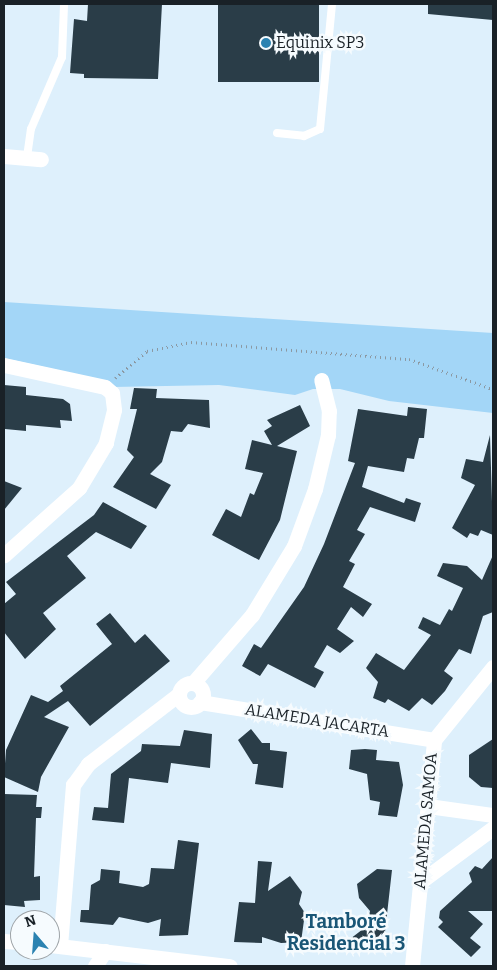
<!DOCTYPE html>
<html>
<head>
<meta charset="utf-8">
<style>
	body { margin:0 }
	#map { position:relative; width:497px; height:970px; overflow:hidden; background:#def0fc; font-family:Bitter,serif }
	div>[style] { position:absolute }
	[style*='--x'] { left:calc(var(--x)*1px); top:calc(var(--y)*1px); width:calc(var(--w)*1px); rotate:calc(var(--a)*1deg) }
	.green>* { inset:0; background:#a3d6f7 }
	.building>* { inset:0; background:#2a3d48; transform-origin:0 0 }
	.path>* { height:2.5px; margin-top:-1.25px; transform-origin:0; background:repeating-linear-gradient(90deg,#8b98a2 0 1px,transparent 0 5px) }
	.service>* { height:8px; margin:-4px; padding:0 4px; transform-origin:4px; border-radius:4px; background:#fff }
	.minor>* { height:15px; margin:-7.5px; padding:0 7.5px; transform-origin:7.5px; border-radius:7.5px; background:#fff }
	.minor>.ring { margin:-7.5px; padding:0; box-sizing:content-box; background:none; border:15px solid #fff; border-radius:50% }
	.dots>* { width:14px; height:14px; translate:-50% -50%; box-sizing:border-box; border:2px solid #f6fbfe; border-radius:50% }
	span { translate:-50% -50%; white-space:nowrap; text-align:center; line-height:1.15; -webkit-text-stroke:5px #f6fbfe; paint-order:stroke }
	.poi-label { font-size:16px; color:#192127 }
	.left { translate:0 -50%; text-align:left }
	.street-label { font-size:16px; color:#192127 }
	.quarter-label { font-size:19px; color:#1a5676; font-weight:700 }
	.frame { position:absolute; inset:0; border:5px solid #192127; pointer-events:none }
	.north { position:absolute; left:10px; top:910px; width:50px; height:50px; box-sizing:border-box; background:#f6fbfe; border:1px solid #9ea4a8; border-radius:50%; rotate:342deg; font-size:14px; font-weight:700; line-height:20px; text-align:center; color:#192127 }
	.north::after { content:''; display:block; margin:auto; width:18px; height:22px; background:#2b82b1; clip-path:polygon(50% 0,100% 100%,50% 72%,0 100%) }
</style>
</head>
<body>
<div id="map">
	<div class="green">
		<i style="clip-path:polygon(4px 302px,493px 333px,493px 413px,389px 401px,340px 389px,313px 389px,295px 395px,219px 385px,113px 387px,106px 381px,4px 358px)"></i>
	</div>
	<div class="building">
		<i style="clip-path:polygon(88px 4px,162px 4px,158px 79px,84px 78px,84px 74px,70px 73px,74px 19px,87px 21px)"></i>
		<i style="left:218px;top:4px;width:101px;height:78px"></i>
		<i style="clip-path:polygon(428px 4px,493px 4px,493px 20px,428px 14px)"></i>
		<i style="clip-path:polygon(4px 385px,26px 387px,26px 395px,63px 399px,70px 404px,72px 421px,60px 420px,61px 428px,26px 425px,26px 431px,5px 429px)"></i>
		<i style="clip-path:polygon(134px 388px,157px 389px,156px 398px,209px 400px,210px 428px,188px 424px,182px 432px,171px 431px,162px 462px,150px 474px,171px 485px,156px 509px,113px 487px,134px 457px,127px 450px,137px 409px,130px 409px)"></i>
		<i style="clip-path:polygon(300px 405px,310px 426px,277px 446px,297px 451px,280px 520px,259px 560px,212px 535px,226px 509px,241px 517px,250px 493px,254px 495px,263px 473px,245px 469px,252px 440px,272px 445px,264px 431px,272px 426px,267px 420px)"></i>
		<i style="clip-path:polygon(408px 407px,427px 409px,424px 438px,419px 438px,414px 459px,407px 458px,404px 472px,368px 466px,362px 487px,404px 503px,406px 498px,421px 503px,415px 522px,370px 507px,357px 530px,365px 534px,349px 561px,355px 564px,343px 587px,372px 604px,363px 617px,351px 607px,337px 629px,354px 641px,340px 653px,327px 645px,314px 667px,324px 672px,315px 688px,268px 664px,260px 676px,242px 666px,254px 644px,261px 648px,304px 587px,324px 544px,355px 463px,348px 461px,358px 409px,407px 416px)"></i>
		<i style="clip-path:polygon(490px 435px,493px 535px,481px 530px,478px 536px,470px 533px,467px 538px,452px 528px,475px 485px,461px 478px,466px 459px,483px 462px)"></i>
		<i style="clip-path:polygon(4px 481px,22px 488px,4px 510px)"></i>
		<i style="clip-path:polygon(103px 502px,147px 526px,131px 549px,96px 532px,67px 556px,86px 578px,43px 613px,56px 629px,25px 659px,4px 632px,4px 604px,16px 594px,6px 582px,94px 515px)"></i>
		<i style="clip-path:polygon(493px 555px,493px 612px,483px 616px,471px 654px,459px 649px,444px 671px,453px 678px,445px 691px,432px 705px,422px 698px,409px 711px,388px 699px,385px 703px,373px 698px,378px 682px,366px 668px,376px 653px,404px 670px,431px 635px,418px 628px,423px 617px,440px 625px,449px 609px,452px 611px,463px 588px,437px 576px,443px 563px,467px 566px,482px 580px)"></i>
		<i style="clip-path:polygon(110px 613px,135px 643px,145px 634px,170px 661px,90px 726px,68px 701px,44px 717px,69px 727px,41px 777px,38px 792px,4px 777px,6px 750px,31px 695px,48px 702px,63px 691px,60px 686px,112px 644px,96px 624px)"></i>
		<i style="clip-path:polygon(251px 729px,262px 743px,270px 743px,270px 750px,287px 752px,283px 788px,255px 784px,258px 764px,253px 764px,238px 740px)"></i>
		<i style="clip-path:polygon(184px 730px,212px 734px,210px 768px,171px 763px,168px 783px,129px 778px,124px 823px,92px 820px,94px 807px,108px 808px,111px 774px,141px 751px,142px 744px,180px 746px)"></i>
		<i style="clip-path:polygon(493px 739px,493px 788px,481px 787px,469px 777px,469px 755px)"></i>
		<i style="clip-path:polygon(365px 749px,377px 750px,376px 760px,399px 762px,403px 785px,397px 817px,378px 815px,380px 802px,370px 800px,367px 774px,349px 769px,351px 750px)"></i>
		<i style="clip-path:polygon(4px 794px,37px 795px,36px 807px,42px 807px,41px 818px,36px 818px,34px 877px,40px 876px,40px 900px,24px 901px,25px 907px,4px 905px)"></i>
		<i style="clip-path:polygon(178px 840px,199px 843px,188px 935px,159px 936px,161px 919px,148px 923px,119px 917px,113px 925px,80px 922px,81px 910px,89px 910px,91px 885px,100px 880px,101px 869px,120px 871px,119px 883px,143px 887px,149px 884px,151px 868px,174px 869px)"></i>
		<i style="clip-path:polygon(493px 857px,493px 911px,468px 911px,483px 924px,470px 938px,481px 947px,471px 957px,438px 927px,443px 922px,439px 918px,440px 911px,472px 882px,469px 873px,475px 866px,482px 869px)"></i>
		<i style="clip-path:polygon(258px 861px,272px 862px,268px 891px,290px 876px,302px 892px,299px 904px,305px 913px,301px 942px,281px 943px,262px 937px,262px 943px,234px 942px,239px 902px,255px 903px)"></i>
		<i style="clip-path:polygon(377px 869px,392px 870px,385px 932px,360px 951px,350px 939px,367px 926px,370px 911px,359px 898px,357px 884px)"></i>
	</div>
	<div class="path">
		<i style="--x:115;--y:378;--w:42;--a:-40.2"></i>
		<i style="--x:147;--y:351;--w:45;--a:-11.6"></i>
		<i style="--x:191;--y:342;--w:219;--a:4.5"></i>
		<i style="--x:409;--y:359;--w:89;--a:19.7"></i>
	</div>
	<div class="service">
		<i style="--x:277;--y:133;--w:27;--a:6"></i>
		<i style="--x:304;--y:136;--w:17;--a:-24"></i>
		<i style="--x:320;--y:129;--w:126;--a:-84.5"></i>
		<i style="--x:27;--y:157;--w:28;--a:-82"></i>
		<i style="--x:31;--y:129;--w:78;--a:-66.7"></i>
		<i style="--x:62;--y:57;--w:53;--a:-87.8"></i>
	</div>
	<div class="minor">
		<i style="--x:4;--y:156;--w:37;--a:5"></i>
		<i style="--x:4;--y:365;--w:103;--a:12.3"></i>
		<i style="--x:105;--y:387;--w:9;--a:41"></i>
		<i style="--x:112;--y:393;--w:17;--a:83"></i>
		<i style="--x:114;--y:410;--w:34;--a:104"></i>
		<i style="--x:106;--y:443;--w:52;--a:121"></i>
		<i style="--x:79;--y:488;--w:101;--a:138.2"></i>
		<i class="ring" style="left:179px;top:683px;width:9px;height:9px"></i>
		<i style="--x:193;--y:683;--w:90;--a:-49.1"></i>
		<i style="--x:252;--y:615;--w:81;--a:-58.7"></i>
		<i style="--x:294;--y:546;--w:61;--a:-69.8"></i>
		<i style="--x:315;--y:489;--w:56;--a:-76.5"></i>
		<i style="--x:328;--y:435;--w:24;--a:-88"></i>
		<i style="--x:329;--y:411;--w:32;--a:-104"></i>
		<i style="--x:200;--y:702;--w:237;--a:9.2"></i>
		<i style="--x:428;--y:806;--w:66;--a:7.9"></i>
		<i style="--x:420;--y:882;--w:91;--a:-36.5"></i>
		<i style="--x:4;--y:941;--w:16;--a:4"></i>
		<i style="--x:50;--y:945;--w:181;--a:6.7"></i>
		<i style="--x:60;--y:946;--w:162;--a:-85.4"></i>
		<i style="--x:73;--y:785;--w:26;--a:-54"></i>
		<i style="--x:88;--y:764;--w:115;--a:-37.6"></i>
		<i style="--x:95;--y:966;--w:18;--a:-56"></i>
		<i style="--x:412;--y:966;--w:227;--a:-84.4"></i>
		<i style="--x:434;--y:740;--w:94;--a:-51.1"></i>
	</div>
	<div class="dots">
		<i style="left:266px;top:43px;background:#2b82b1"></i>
	</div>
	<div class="poi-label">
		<span class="left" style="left:276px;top:43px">Equinix SP3</span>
	</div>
	<div class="street-label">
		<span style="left:317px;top:721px;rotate:9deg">ALAMEDA JACARTA</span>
		<span style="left:426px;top:821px;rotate:-85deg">ALAMEDA SAMOA</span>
	</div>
	<div class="quarter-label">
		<span style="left:346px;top:933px">Tamboré<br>Residencial 3</span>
	</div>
	<div class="frame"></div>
	<div class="north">N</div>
</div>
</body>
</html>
